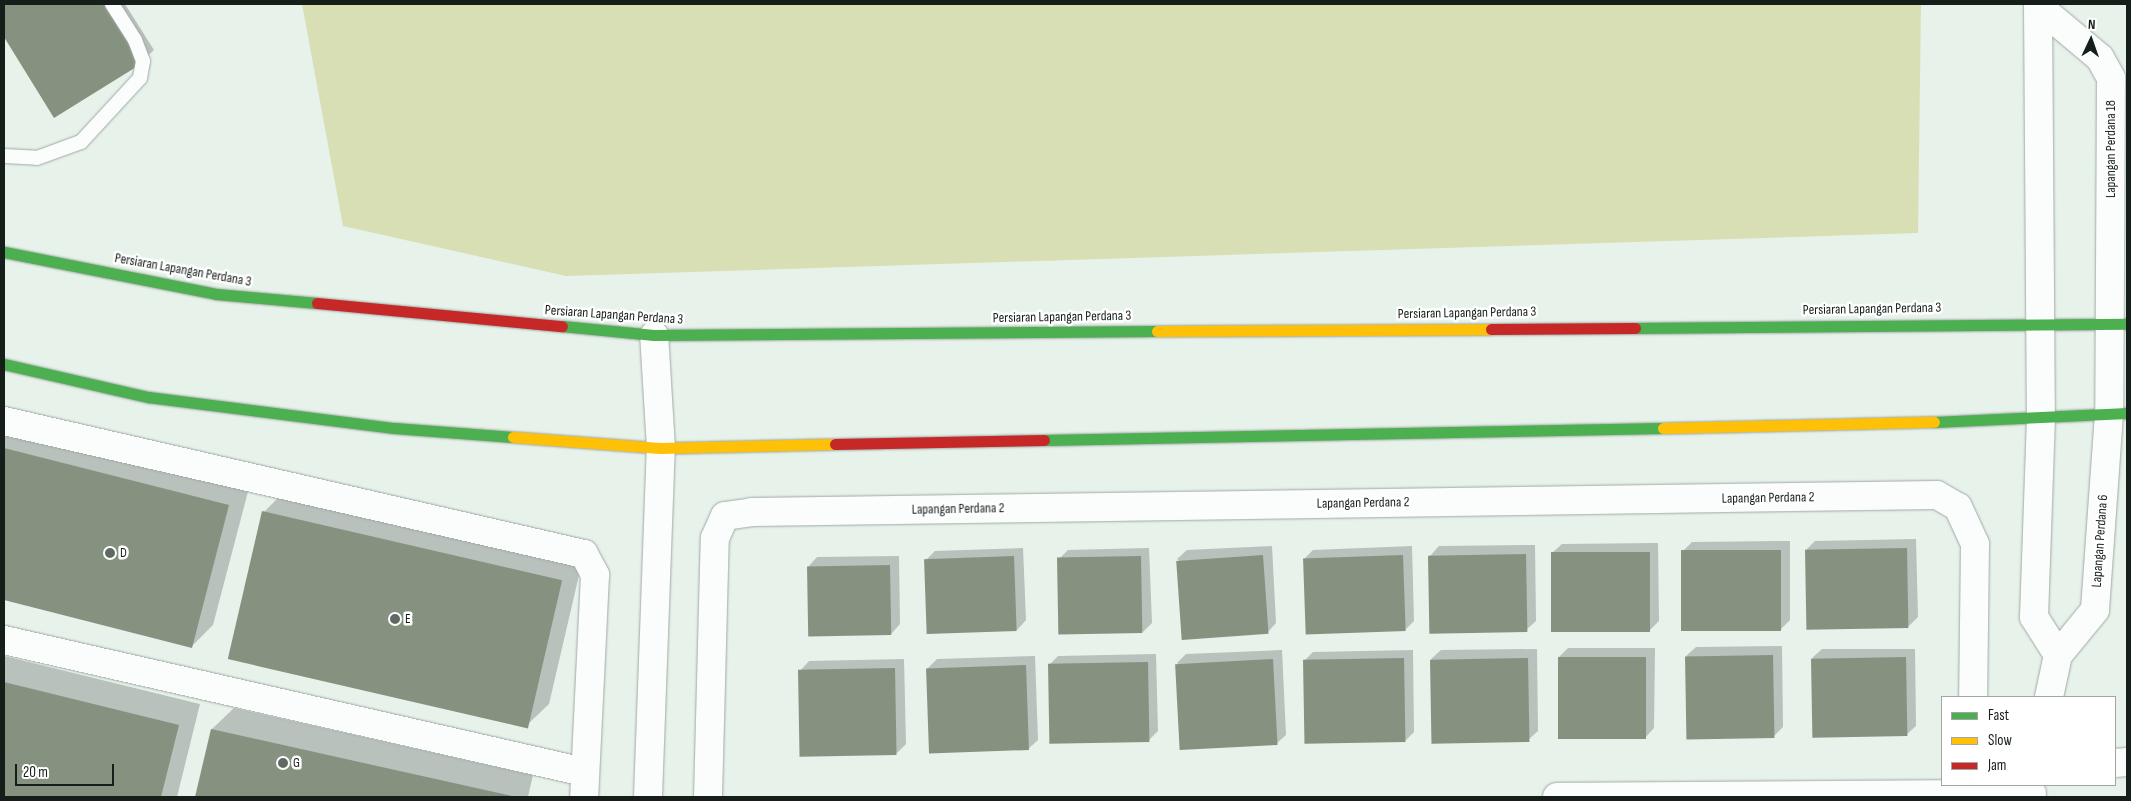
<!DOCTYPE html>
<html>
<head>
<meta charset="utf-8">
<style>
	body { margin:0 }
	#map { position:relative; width:2131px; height:801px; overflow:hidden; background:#e6f2ea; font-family:"Sofia Sans Condensed",sans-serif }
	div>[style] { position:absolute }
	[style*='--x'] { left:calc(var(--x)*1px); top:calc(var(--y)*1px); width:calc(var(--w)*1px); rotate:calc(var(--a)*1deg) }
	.green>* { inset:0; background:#d9dfb4 }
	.shadow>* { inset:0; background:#0003 }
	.building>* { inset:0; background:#859280; transform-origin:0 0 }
	.roads { filter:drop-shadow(0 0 1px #a1a9a4) drop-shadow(0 0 1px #a1a9a4) }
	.lane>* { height:14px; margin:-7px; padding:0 7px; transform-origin:7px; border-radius:7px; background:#fbfdfc }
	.street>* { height:28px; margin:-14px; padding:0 14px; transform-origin:14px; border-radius:14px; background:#fbfdfc }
	.fast>* { height:11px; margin:-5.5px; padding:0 5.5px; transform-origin:5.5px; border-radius:5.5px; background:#4caf50 }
	.slow>* { height:11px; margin:-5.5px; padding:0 5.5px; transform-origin:5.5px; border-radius:5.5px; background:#ffc107 }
	.jam>* { height:11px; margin:-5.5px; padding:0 5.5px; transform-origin:5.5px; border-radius:5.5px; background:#c62828 }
	.dots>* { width:14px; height:14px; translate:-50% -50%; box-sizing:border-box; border:2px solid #fff; border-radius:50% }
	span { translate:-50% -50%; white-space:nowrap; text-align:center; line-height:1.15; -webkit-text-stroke:5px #fff; paint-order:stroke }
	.street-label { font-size:14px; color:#161e19 }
	.poi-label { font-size:14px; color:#161e19 }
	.left { translate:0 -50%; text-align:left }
	.frame { position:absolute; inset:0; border:5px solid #161e19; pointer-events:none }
	.legend { position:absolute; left:1941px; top:696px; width:175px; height:90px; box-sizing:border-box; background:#fff; border:1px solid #a2a5a3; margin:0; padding:6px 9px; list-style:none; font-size:15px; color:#161e19 }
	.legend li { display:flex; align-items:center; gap:10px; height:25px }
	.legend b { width:25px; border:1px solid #a2a5a3 }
	.north { position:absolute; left:2066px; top:15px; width:50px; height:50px; -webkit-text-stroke:4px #fff; paint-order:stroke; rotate:3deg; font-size:14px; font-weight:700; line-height:20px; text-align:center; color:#161e19 }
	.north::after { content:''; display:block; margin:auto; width:18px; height:22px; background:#161e19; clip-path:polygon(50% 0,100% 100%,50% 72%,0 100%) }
	.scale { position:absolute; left:15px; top:764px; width:99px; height:22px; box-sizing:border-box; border:2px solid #161e19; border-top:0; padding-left:6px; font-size:15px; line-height:18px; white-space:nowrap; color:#161e19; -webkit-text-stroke:4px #fff; paint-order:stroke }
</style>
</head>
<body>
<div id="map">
	<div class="green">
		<i style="clip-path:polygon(302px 4px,1921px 4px,1918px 233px,566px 276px,343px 226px)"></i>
	</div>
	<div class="shadow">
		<i style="clip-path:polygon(4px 4px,125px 4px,154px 50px,140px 63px,54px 116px,4px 35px)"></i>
		<i style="clip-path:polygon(4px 421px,250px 484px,213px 625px,192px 646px,4px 598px)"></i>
		<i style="clip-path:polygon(285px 491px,583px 558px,549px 704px,527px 725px,264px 512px)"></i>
		<i style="clip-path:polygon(1916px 539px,1918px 617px,1909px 626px,1806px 550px,1815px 541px)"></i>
		<i style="clip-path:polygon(1790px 541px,1790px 620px,1781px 629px,1683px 551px,1692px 542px)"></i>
		<i style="clip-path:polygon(1658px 543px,1659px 621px,1650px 630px,1552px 553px,1562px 544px)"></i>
		<i style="clip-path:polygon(1535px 545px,1536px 621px,1526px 630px,1430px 556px,1439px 546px)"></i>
		<i style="clip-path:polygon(1272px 546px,1276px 623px,1267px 633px,1177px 559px,1187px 550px)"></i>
		<i style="clip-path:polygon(1412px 546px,1414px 621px,1405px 630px,1304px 559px,1313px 550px)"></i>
		<i style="clip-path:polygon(1023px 548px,1026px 620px,1017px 630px,925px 561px,935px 551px)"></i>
		<i style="clip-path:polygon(1149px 548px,1152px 623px,1143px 632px,1058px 560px,1068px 550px)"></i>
		<i style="clip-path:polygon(899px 556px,900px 624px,891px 634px,808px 567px,817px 557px)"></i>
		<i style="clip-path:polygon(1782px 646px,1783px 727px,1774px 736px,1686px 656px,1696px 647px)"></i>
		<i style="clip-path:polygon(1568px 648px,1655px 648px,1654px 728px,1645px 738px,1559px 657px)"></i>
		<i style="clip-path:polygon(1537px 649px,1538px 731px,1528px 740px,1431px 659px,1441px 650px)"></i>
		<i style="clip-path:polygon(1822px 649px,1915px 649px,1916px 726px,1906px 735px,1812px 658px)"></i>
		<i style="clip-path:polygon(1282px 650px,1286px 735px,1276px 744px,1177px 663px,1186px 654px)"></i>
		<i style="clip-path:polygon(1413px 650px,1414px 732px,1405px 741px,1304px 661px,1313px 652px)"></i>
		<i style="clip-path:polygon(1156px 654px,1158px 731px,1148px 741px,1049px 665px,1058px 656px)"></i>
		<i style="clip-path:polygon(4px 656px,200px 704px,177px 797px,4px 797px)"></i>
		<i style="clip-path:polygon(1035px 656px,1038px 740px,1028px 749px,927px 669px,937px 659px)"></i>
		<i style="clip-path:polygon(904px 659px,906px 744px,897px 753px,800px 671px,809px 661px)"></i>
		<i style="clip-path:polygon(234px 708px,533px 775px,528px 797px,197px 797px,212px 729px)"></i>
	</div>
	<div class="building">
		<i style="clip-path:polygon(4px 4px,104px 4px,141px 64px,54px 118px,4px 37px)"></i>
		<i style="clip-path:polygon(4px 448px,229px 505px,192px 648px,4px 600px)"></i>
		<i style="left:262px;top:511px;width:308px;height:152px;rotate:13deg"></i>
		<i style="left:1907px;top:548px;width:80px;height:102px;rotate:89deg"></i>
		<i style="left:1681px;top:550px;width:100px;height:81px"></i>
		<i style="left:1650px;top:552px;width:80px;height:99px;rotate:90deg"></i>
		<i style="left:1526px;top:554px;width:78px;height:98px;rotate:89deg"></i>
		<i style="left:1263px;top:555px;width:79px;height:87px;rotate:86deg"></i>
		<i style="left:1403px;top:555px;width:76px;height:100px;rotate:88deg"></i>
		<i style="left:1014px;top:556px;width:75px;height:90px;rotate:88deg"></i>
		<i style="left:1141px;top:556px;width:77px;height:84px;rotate:89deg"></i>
		<i style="left:890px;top:565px;width:70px;height:83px;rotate:89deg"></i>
		<i style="left:1773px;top:655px;width:83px;height:88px;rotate:89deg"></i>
		<i style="left:1558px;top:657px;width:88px;height:82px"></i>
		<i style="left:1906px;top:657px;width:79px;height:95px;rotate:89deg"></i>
		<i style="left:1404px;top:658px;width:84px;height:101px;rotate:89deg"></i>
		<i style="left:1528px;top:658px;width:84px;height:98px;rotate:89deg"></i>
		<i style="left:1273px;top:659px;width:86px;height:98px;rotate:87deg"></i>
		<i style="left:1148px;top:662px;width:80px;height:100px;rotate:89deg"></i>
		<i style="left:1026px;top:665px;width:85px;height:100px;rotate:88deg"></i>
		<i style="left:895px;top:668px;width:87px;height:97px;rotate:89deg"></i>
		<i style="clip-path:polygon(4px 682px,179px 725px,161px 797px,4px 797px)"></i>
		<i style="clip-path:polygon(211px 729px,512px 796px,512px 797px,195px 797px)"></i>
	</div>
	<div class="roads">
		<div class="lane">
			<i style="--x:4;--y:156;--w:33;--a:3"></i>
			<i style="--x:37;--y:158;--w:47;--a:-20"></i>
			<i style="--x:81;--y:142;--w:87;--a:-47.3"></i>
			<i style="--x:140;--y:78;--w:17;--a:-80"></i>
			<i style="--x:143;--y:61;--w:22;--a:-111"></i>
			<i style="--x:135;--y:40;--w:43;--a:-122.6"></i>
		</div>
		<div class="street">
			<i style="--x:2038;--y:4;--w:413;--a:89.6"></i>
			<i style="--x:2041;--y:417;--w:200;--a:92"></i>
			<i style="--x:2034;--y:617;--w:45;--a:57.7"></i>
			<i style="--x:2038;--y:6;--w:81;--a:40"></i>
			<i style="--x:2100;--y:58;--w:23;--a:61"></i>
			<i style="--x:2111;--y:78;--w:336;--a:90.3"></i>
			<i style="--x:2109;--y:414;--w:196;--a:94.1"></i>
			<i style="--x:2095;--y:610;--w:58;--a:129.4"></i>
			<i style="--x:2058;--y:655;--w:43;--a:102.1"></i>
			<i style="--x:4;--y:421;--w:595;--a:12.92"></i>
			<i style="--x:584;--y:554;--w:24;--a:62"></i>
			<i style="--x:595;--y:575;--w:222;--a:92.8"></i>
			<i style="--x:4;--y:640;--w:595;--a:12.82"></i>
			<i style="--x:2115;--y:763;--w:12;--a:-5"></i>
			<i style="--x:648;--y:797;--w:349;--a:-87.9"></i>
			<i style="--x:661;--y:448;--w:113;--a:-93.5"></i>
			<i style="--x:708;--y:797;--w:259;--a:-88.5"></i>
			<i style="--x:715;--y:538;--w:24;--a:-66"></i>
			<i style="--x:725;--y:516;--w:27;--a:-8"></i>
			<i style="--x:752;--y:512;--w:1185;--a:-0.82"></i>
			<i style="--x:1937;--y:495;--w:24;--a:30"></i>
			<i style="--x:1958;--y:507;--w:41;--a:65.3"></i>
			<i style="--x:1975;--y:544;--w:153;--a:90.7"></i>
			<i style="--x:1557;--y:797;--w:475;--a:-0.4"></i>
		</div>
		<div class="fast">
			<i style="--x:4;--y:252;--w:216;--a:11.2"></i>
			<i style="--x:216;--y:294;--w:101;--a:5.1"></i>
			<i style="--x:562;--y:326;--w:92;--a:5.6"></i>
			<i style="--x:654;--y:335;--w:503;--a:-0.46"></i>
			<i style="--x:1635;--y:328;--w:492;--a:-0.5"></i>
			<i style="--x:4;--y:364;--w:148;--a:12.9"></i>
			<i style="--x:148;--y:397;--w:248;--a:7.2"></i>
			<i style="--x:394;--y:428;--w:119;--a:4.3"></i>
			<i style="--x:1934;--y:422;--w:193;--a:-2.7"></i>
			<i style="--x:1044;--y:440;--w:619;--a:-1.11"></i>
		</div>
		<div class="slow">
			<i style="--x:1157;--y:331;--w:334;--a:-0.3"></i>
			<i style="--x:1663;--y:428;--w:271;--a:-1.3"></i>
			<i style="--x:513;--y:437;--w:148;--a:4.3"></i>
			<i style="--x:661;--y:448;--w:174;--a:-1.3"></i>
		</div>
		<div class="jam">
			<i style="--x:317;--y:303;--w:246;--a:5.4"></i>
			<i style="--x:1491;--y:329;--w:144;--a:-0.4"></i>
			<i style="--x:835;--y:444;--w:209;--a:-1.1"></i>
		</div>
	</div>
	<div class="dots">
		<i style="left:110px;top:553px;background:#5f6862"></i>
		<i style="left:395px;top:619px;background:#5f6862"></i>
		<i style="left:283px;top:763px;background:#5f6862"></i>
	</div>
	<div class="street-label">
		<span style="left:2111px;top:149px;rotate:-90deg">Lapangan Perdana 18</span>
		<span style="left:183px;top:270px;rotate:10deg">Persiaran Lapangan Perdana 3</span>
		<span style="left:1872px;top:309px;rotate:-1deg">Persiaran Lapangan Perdana 3</span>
		<span style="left:1467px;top:313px;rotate:-1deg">Persiaran Lapangan Perdana 3</span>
		<span style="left:614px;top:315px;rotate:4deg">Persiaran Lapangan Perdana 3</span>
		<span style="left:1062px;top:317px;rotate:-1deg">Persiaran Lapangan Perdana 3</span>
		<span style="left:1768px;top:498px;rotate:-1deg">Lapangan Perdana 2</span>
		<span style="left:1363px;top:503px;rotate:-1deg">Lapangan Perdana 2</span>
		<span style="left:958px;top:509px;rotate:-1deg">Lapangan Perdana 2</span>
		<span style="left:2100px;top:541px;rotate:-86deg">Lapangan Perdana 6</span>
	</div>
	<div class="poi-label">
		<span class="left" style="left:120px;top:553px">D</span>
		<span class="left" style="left:405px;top:619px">E</span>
		<span class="left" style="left:293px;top:763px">G</span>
	</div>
	<div class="frame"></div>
	<ul class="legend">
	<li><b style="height:6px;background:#4caf50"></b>Fast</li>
	<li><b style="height:6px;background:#ffc107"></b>Slow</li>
	<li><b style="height:6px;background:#c62828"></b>Jam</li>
	</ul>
	<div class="north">N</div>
	<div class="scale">20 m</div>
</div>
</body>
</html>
